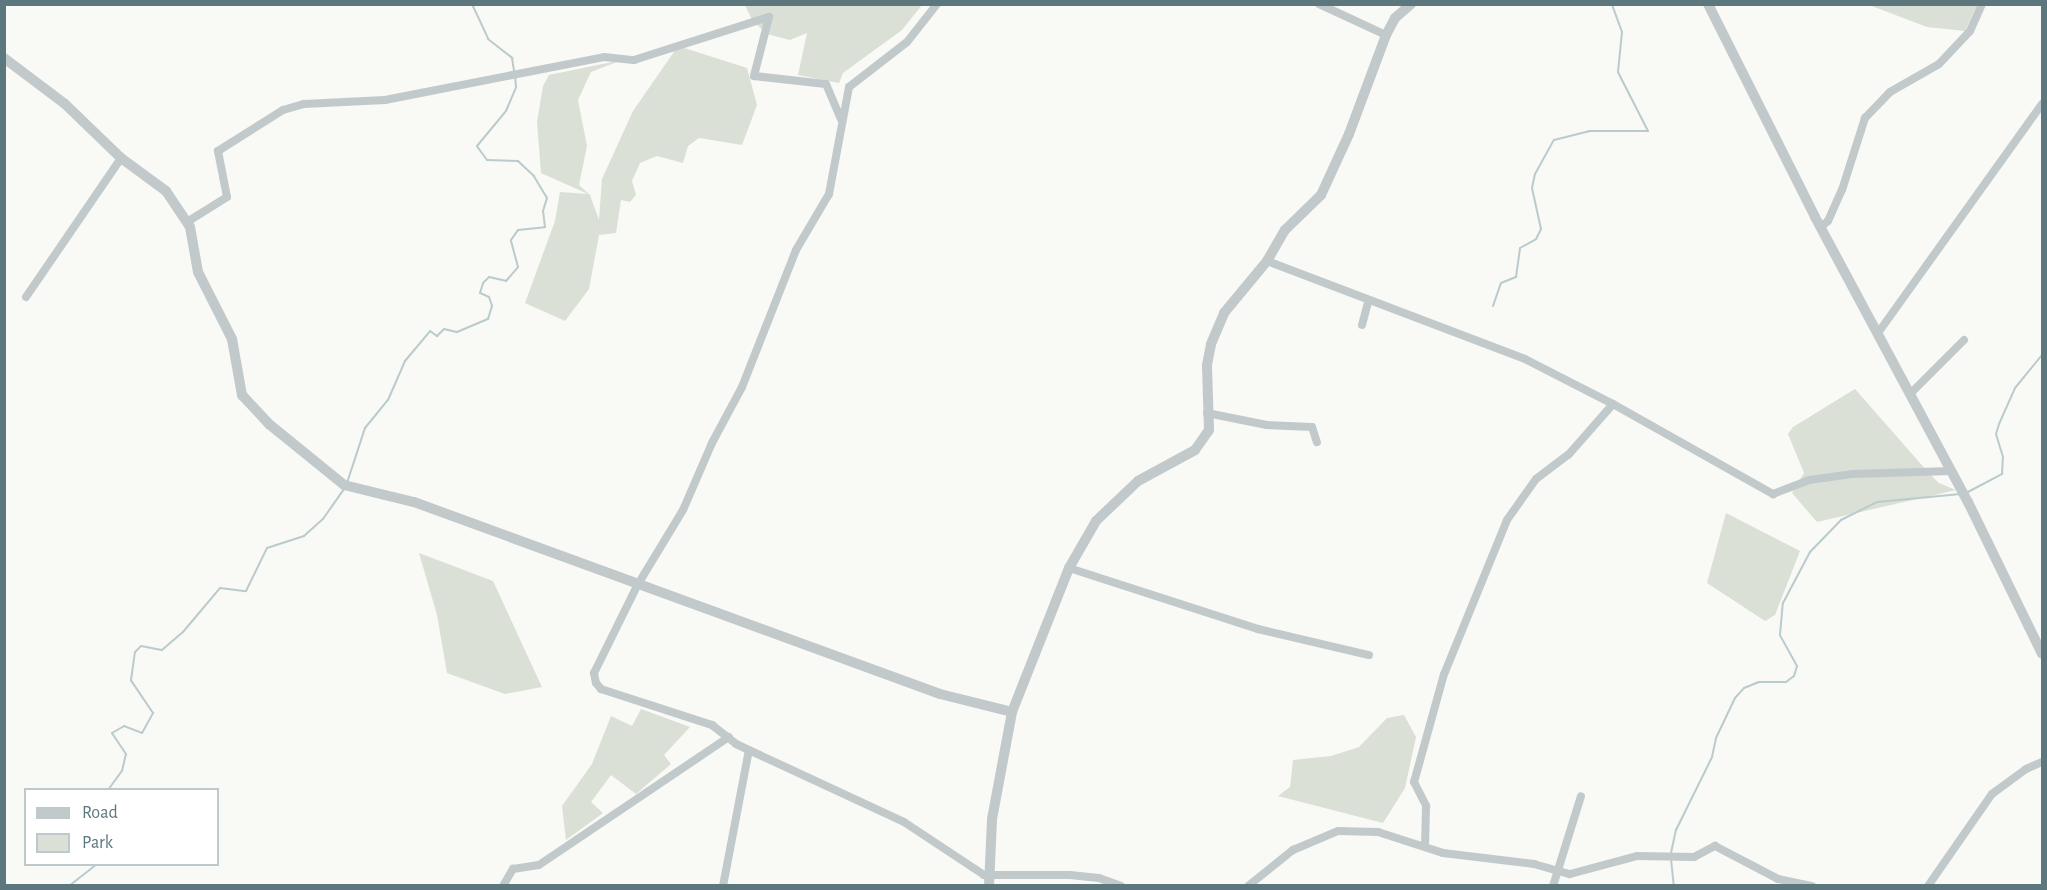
<!DOCTYPE html>
<html>
<head>
<meta charset="utf-8">
<style>
	body { margin:0 }
	#map { position:relative; width:2047px; height:890px; overflow:hidden; background:#f9f9f6; font-family:"Alegreya Sans",sans-serif }
	div>[style] { position:absolute }
	[style*='--x'] { left:calc(var(--x)*1px); top:calc(var(--y)*1px); width:calc(var(--w)*1px); rotate:calc(var(--a)*1deg) }
	.green>* { inset:0; background:#dae0d5 }
	.stream>* { height:2px; margin:-1px; padding:0 1px; transform-origin:1px; border-radius:1px; background:#bacbcd }
	.minor>* { height:8px; margin:-4px; padding:0 4px; transform-origin:4px; border-radius:4px; background:#c2c9cb }
	.tertiary>* { height:10px; margin:-5px; padding:0 5px; transform-origin:5px; border-radius:5px; background:#c2c9cb }
	span { translate:-50% -50%; white-space:nowrap; text-align:center; line-height:1.15; -webkit-text-stroke:6px #fff; paint-order:stroke }
	.frame { position:absolute; inset:0; border:6px solid #5d777e; pointer-events:none }
	.legend { position:absolute; left:24px; top:788px; width:195px; height:78px; box-sizing:border-box; background:#fff; border:2px solid #bec9cb; margin:0; padding:8px 10px; list-style:none; font-size:18px; color:#5d777e }
	.legend li { display:flex; align-items:center; gap:12px; height:30px }
	.legend b { width:30px; border:2px solid #bec9cb }
</style>
</head>
<body>
<div id="map">
	<div class="green">
		<i style="clip-path:polygon(745px 5px,922px 5px,902px 30px,843px 73px,839px 83px,798px 75px,807px 33px,790px 40px,767px 34px,752px 20px)"></i>
		<i style="clip-path:polygon(1869px 5px,1977px 5px,1965px 31px,1927px 27px)"></i>
		<i style="clip-path:polygon(678px 46px,747px 68px,757px 105px,742px 145px,699px 138px,688px 146px,683px 163px,657px 156px,640px 163px,632px 181px,636px 195px,630px 202px,621px 200px,616px 233px,599px 235px,589px 289px,565px 321px,525px 303px,555px 221px,560px 192px,588px 194px,541px 173px,537px 122px,543px 86px,549px 75px,622px 60px,591px 72px,578px 100px,587px 146px,579px 185px,590px 195px,599px 220px,602px 179px,633px 111px)"></i>
		<i style="clip-path:polygon(1855px 389px,1927px 471px,1939px 483px,1956px 490px,1817px 522px,1792px 493px,1804px 473px,1788px 434px,1793px 427px)"></i>
		<i style="clip-path:polygon(1726px 513px,1800px 551px,1775px 615px,1765px 621px,1707px 583px)"></i>
		<i style="clip-path:polygon(419px 553px,493px 581px,542px 687px,505px 694px,447px 673px,437px 615px)"></i>
		<i style="clip-path:polygon(641px 709px,690px 727px,664px 755px,671px 764px,636px 794px,611px 775px,591px 802px,603px 813px,566px 840px,562px 806px,592px 764px,611px 716px,632px 726px)"></i>
		<i style="clip-path:polygon(1404px 715px,1416px 737px,1405px 788px,1383px 823px,1278px 796px,1290px 787px,1293px 760px,1331px 756px,1359px 747px,1387px 718px)"></i>
	</div>
	<div class="stream">
		<i style="--x:472;--y:4;--w:38;--a:65"></i>
		<i style="--x:488;--y:39;--w:31;--a:38"></i>
		<i style="--x:512;--y:58;--w:13;--a:81"></i>
		<i style="--x:1493;--y:306;--w:24;--a:-71"></i>
		<i style="--x:1501;--y:283;--w:16;--a:-22"></i>
		<i style="--x:1516;--y:277;--w:29;--a:-82"></i>
		<i style="--x:1520;--y:248;--w:18;--a:-29"></i>
		<i style="--x:1536;--y:239;--w:11;--a:-63"></i>
		<i style="--x:1541;--y:229;--w:42;--a:-102.4"></i>
		<i style="--x:1532;--y:188;--w:14;--a:-78"></i>
		<i style="--x:1535;--y:174;--w:39;--a:-61"></i>
		<i style="--x:1554;--y:140;--w:36;--a:-14"></i>
		<i style="--x:1589;--y:131;--w:59;--a:0"></i>
		<i style="--x:1648;--y:131;--w:66;--a:-117"></i>
		<i style="--x:1618;--y:72;--w:40;--a:-84.3"></i>
		<i style="--x:1622;--y:32;--w:30;--a:-110"></i>
		<i style="--x:347;--y:483;--w:58;--a:-71.9"></i>
		<i style="--x:365;--y:428;--w:36;--a:-51"></i>
		<i style="--x:388;--y:400;--w:43;--a:-66.4"></i>
		<i style="--x:405;--y:361;--w:39;--a:-50"></i>
		<i style="--x:430;--y:331;--w:9;--a:36"></i>
		<i style="--x:437;--y:336;--w:10;--a:-45"></i>
		<i style="--x:444;--y:329;--w:13;--a:13"></i>
		<i style="--x:457;--y:332;--w:34;--a:-23"></i>
		<i style="--x:488;--y:319;--w:14;--a:-73"></i>
		<i style="--x:492;--y:306;--w:9;--a:-108"></i>
		<i style="--x:489;--y:297;--w:10;--a:-156"></i>
		<i style="--x:480;--y:293;--w:10;--a:-73"></i>
		<i style="--x:483;--y:283;--w:8;--a:-45"></i>
		<i style="--x:489;--y:277;--w:17;--a:13"></i>
		<i style="--x:506;--y:281;--w:18;--a:-49"></i>
		<i style="--x:518;--y:267;--w:28;--a:-105"></i>
		<i style="--x:511;--y:240;--w:12;--a:-55"></i>
		<i style="--x:518;--y:230;--w:27;--a:-6"></i>
		<i style="--x:545;--y:227;--w:16;--a:-97"></i>
		<i style="--x:543;--y:211;--w:14;--a:-73"></i>
		<i style="--x:547;--y:198;--w:26;--a:-121"></i>
		<i style="--x:534;--y:176;--w:22;--a:-137"></i>
		<i style="--x:518;--y:161;--w:31;--a:-178"></i>
		<i style="--x:487;--y:160;--w:17;--a:-126"></i>
		<i style="--x:477;--y:146;--w:45;--a:-50.4"></i>
		<i style="--x:506;--y:111;--w:26;--a:-67"></i>
		<i style="--x:516;--y:87;--w:11;--a:-95"></i>
		<i style="--x:1966;--y:493;--w:41;--a:-27.8"></i>
		<i style="--x:2002;--y:474;--w:17;--a:-87"></i>
		<i style="--x:2003;--y:457;--w:24;--a:-107"></i>
		<i style="--x:1996;--y:434;--w:10;--a:-73"></i>
		<i style="--x:1999;--y:424;--w:39;--a:-66"></i>
		<i style="--x:2015;--y:388;--w:43;--a:-50.7"></i>
		<i style="--x:108;--y:790;--w:24;--a:-54"></i>
		<i style="--x:122;--y:771;--w:17;--a:-77"></i>
		<i style="--x:126;--y:754;--w:25;--a:-124"></i>
		<i style="--x:112;--y:733;--w:14;--a:-30"></i>
		<i style="--x:124;--y:726;--w:19;--a:21"></i>
		<i style="--x:142;--y:733;--w:23;--a:-61"></i>
		<i style="--x:153;--y:713;--w:40;--a:-124"></i>
		<i style="--x:131;--y:680;--w:28;--a:-82"></i>
		<i style="--x:135;--y:652;--w:8;--a:-45"></i>
		<i style="--x:141;--y:646;--w:21;--a:11"></i>
		<i style="--x:162;--y:650;--w:28;--a:-41"></i>
		<i style="--x:183;--y:632;--w:57;--a:-49.9"></i>
		<i style="--x:220;--y:588;--w:26;--a:7"></i>
		<i style="--x:246;--y:591;--w:48;--a:-64"></i>
		<i style="--x:267;--y:548;--w:39;--a:-18"></i>
		<i style="--x:304;--y:536;--w:25;--a:-42"></i>
		<i style="--x:323;--y:519;--w:38;--a:-55"></i>
		<i style="--x:1671;--y:853;--w:24;--a:-78"></i>
		<i style="--x:1676;--y:830;--w:81;--a:-63.7"></i>
		<i style="--x:1712;--y:757;--w:19;--a:-78"></i>
		<i style="--x:1716;--y:738;--w:44;--a:-64.6"></i>
		<i style="--x:1735;--y:698;--w:13;--a:-48"></i>
		<i style="--x:1744;--y:688;--w:16;--a:-22"></i>
		<i style="--x:1759;--y:682;--w:27;--a:0"></i>
		<i style="--x:1786;--y:682;--w:10;--a:-37"></i>
		<i style="--x:1794;--y:676;--w:10;--a:-73"></i>
		<i style="--x:1797;--y:666;--w:35;--a:-119"></i>
		<i style="--x:1780;--y:635;--w:32;--a:-85"></i>
		<i style="--x:1783;--y:603;--w:58;--a:-62.1"></i>
		<i style="--x:1810;--y:552;--w:45;--a:-45.9"></i>
		<i style="--x:1841;--y:520;--w:40;--a:-26.6"></i>
		<i style="--x:1877;--y:502;--w:84;--a:-5.4"></i>
		<i style="--x:1671;--y:859;--w:27;--a:84"></i>
		<i style="--x:69;--y:886;--w:36;--a:-38"></i>
	</div>
	<div class="minor">
		<i style="--x:937;--y:4;--w:48;--a:128.3"></i>
		<i style="--x:907;--y:42;--w:73;--a:142.2"></i>
		<i style="--x:849;--y:87;--w:109;--a:100.6"></i>
		<i style="--x:829;--y:194;--w:65;--a:120.5"></i>
		<i style="--x:796;--y:250;--w:147;--a:111.5"></i>
		<i style="--x:742;--y:387;--w:64;--a:118.2"></i>
		<i style="--x:712;--y:443;--w:73;--a:113.4"></i>
		<i style="--x:683;--y:510;--w:89;--a:121.2"></i>
		<i style="--x:637;--y:586;--w:97;--a:116.3"></i>
		<i style="--x:594;--y:673;--w:10;--a:79"></i>
		<i style="--x:596;--y:683;--w:8;--a:50"></i>
		<i style="--x:601;--y:689;--w:117;--a:18"></i>
		<i style="--x:712;--y:725;--w:31;--a:38"></i>
		<i style="--x:736;--y:744;--w:185;--a:24.9"></i>
		<i style="--x:904;--y:822;--w:96;--a:33.5"></i>
		<i style="--x:984;--y:875;--w:86;--a:0"></i>
		<i style="--x:1070;--y:875;--w:29;--a:6"></i>
		<i style="--x:1099;--y:878;--w:23;--a:20"></i>
		<i style="--x:1319;--y:4;--w:74;--a:24.8"></i>
		<i style="--x:187;--y:222;--w:47;--a:-32"></i>
		<i style="--x:227;--y:197;--w:47;--a:-101.1"></i>
		<i style="--x:218;--y:151;--w:77;--a:-32.2"></i>
		<i style="--x:283;--y:110;--w:22;--a:-16"></i>
		<i style="--x:304;--y:104;--w:81;--a:-2.8"></i>
		<i style="--x:385;--y:100;--w:223;--a:-11.1"></i>
		<i style="--x:604;--y:57;--w:30;--a:6"></i>
		<i style="--x:634;--y:60;--w:142;--a:-17.7"></i>
		<i style="--x:769;--y:17;--w:61;--a:104.3"></i>
		<i style="--x:754;--y:76;--w:72;--a:6.3"></i>
		<i style="--x:826;--y:84;--w:38;--a:67"></i>
		<i style="--x:1821;--y:227;--w:9;--a:-41"></i>
		<i style="--x:1828;--y:221;--w:34;--a:-66"></i>
		<i style="--x:1842;--y:190;--w:76;--a:-72.3"></i>
		<i style="--x:1865;--y:118;--w:36;--a:-46"></i>
		<i style="--x:1890;--y:92;--w:56;--a:-29.7"></i>
		<i style="--x:1939;--y:64;--w:45;--a:-46.8"></i>
		<i style="--x:1970;--y:31;--w:30;--a:-66"></i>
		<i style="--x:1267;--y:261;--w:276;--a:20.8"></i>
		<i style="--x:1525;--y:359;--w:99;--a:27.1"></i>
		<i style="--x:1613;--y:404;--w:67;--a:131.3"></i>
		<i style="--x:1569;--y:454;--w:41;--a:142.9"></i>
		<i style="--x:1536;--y:479;--w:50;--a:125.3"></i>
		<i style="--x:1507;--y:520;--w:166;--a:112.2"></i>
		<i style="--x:1444;--y:674;--w:112;--a:105.5"></i>
		<i style="--x:1414;--y:782;--w:27;--a:63"></i>
		<i style="--x:1426;--y:806;--w:40;--a:91.4"></i>
		<i style="--x:26;--y:297;--w:168;--a:-55.6"></i>
		<i style="--x:1362;--y:325;--w:24;--a:-75"></i>
		<i style="--x:1878;--y:333;--w:282;--a:-54.4"></i>
		<i style="--x:1911;--y:393;--w:75;--a:-45"></i>
		<i style="--x:1613;--y:404;--w:184;--a:29.4"></i>
		<i style="--x:1773;--y:494;--w:39;--a:-21"></i>
		<i style="--x:1809;--y:480;--w:43;--a:-7.9"></i>
		<i style="--x:1852;--y:474;--w:100;--a:-1.7"></i>
		<i style="--x:1207;--y:413;--w:61;--a:11.3"></i>
		<i style="--x:1267;--y:425;--w:45;--a:2.5"></i>
		<i style="--x:1312;--y:427;--w:16;--a:72"></i>
		<i style="--x:1069;--y:568;--w:199;--a:17.9"></i>
		<i style="--x:1258;--y:629;--w:114;--a:13.2"></i>
		<i style="--x:503;--y:886;--w:20;--a:-60"></i>
		<i style="--x:513;--y:869;--w:26;--a:-9"></i>
		<i style="--x:539;--y:865;--w:229;--a:-34"></i>
		<i style="--x:723;--y:886;--w:138;--a:-79.2"></i>
		<i style="--x:1248;--y:886;--w:58;--a:-38.7"></i>
		<i style="--x:1293;--y:850;--w:49;--a:-22.9"></i>
		<i style="--x:1338;--y:831;--w:40;--a:1.4"></i>
		<i style="--x:1378;--y:832;--w:68;--a:17.9"></i>
		<i style="--x:1443;--y:853;--w:92;--a:6.9"></i>
		<i style="--x:1534;--y:864;--w:37;--a:16"></i>
		<i style="--x:1570;--y:874;--w:69;--a:-15"></i>
		<i style="--x:1637;--y:856;--w:57;--a:1"></i>
		<i style="--x:1694;--y:857;--w:24;--a:-28"></i>
		<i style="--x:1715;--y:846;--w:71;--a:27.6"></i>
		<i style="--x:1778;--y:879;--w:35;--a:12"></i>
		<i style="--x:1553;--y:886;--w:94;--a:-72.7"></i>
		<i style="--x:1928;--y:886;--w:112;--a:-55.2"></i>
		<i style="--x:1992;--y:794;--w:42;--a:-36.3"></i>
		<i style="--x:2026;--y:769;--w:17;--a:-24"></i>
	</div>
	<div class="tertiary">
		<i style="--x:1708;--y:4;--w:238;--a:63.3"></i>
		<i style="--x:1815;--y:217;--w:323;--a:61.8"></i>
		<i style="--x:1968;--y:502;--w:169;--a:64"></i>
		<i style="--x:4;--y:58;--w:76;--a:37"></i>
		<i style="--x:65;--y:104;--w:78;--a:44"></i>
		<i style="--x:121;--y:158;--w:56;--a:36.3"></i>
		<i style="--x:166;--y:191;--w:43;--a:56.3"></i>
		<i style="--x:190;--y:227;--w:46;--a:79.9"></i>
		<i style="--x:198;--y:272;--w:75;--a:63.1"></i>
		<i style="--x:232;--y:339;--w:57;--a:79.9"></i>
		<i style="--x:242;--y:395;--w:40;--a:47"></i>
		<i style="--x:269;--y:424;--w:97;--a:39.1"></i>
		<i style="--x:344;--y:485;--w:72;--a:13.7"></i>
		<i style="--x:414;--y:502;--w:560;--a:20.05"></i>
		<i style="--x:940;--y:694;--w:74;--a:14"></i>
		<i style="--x:989;--y:886;--w:67;--a:-87.4"></i>
		<i style="--x:992;--y:819;--w:109;--a:-79.4"></i>
		<i style="--x:1012;--y:712;--w:155;--a:-68.4"></i>
		<i style="--x:1069;--y:568;--w:54;--a:-60.1"></i>
		<i style="--x:1096;--y:521;--w:58;--a:-43.6"></i>
		<i style="--x:1138;--y:481;--w:65;--a:-28.5"></i>
		<i style="--x:1195;--y:450;--w:24;--a:-55"></i>
		<i style="--x:1209;--y:430;--w:65;--a:-91.8"></i>
		<i style="--x:1207;--y:365;--w:21;--a:-79"></i>
		<i style="--x:1211;--y:344;--w:34;--a:-67"></i>
		<i style="--x:1224;--y:313;--w:67;--a:-50.4"></i>
		<i style="--x:1267;--y:261;--w:36;--a:-60"></i>
		<i style="--x:1285;--y:230;--w:50;--a:-44.2"></i>
		<i style="--x:1321;--y:195;--w:67;--a:-65.3"></i>
		<i style="--x:1349;--y:134;--w:106;--a:-69.5"></i>
		<i style="--x:1386;--y:35;--w:19;--a:-62"></i>
		<i style="--x:1395;--y:18;--w:21;--a:-41"></i>
	</div>
	<div class="frame"></div>
	<ul class="legend">
	<li><b style="height:8px;background:#c2c9cb"></b>Road</li>
	<li><b style="height:16px;background:#dae0d5"></b>Park</li>
	</ul>
</div>
</body>
</html>
